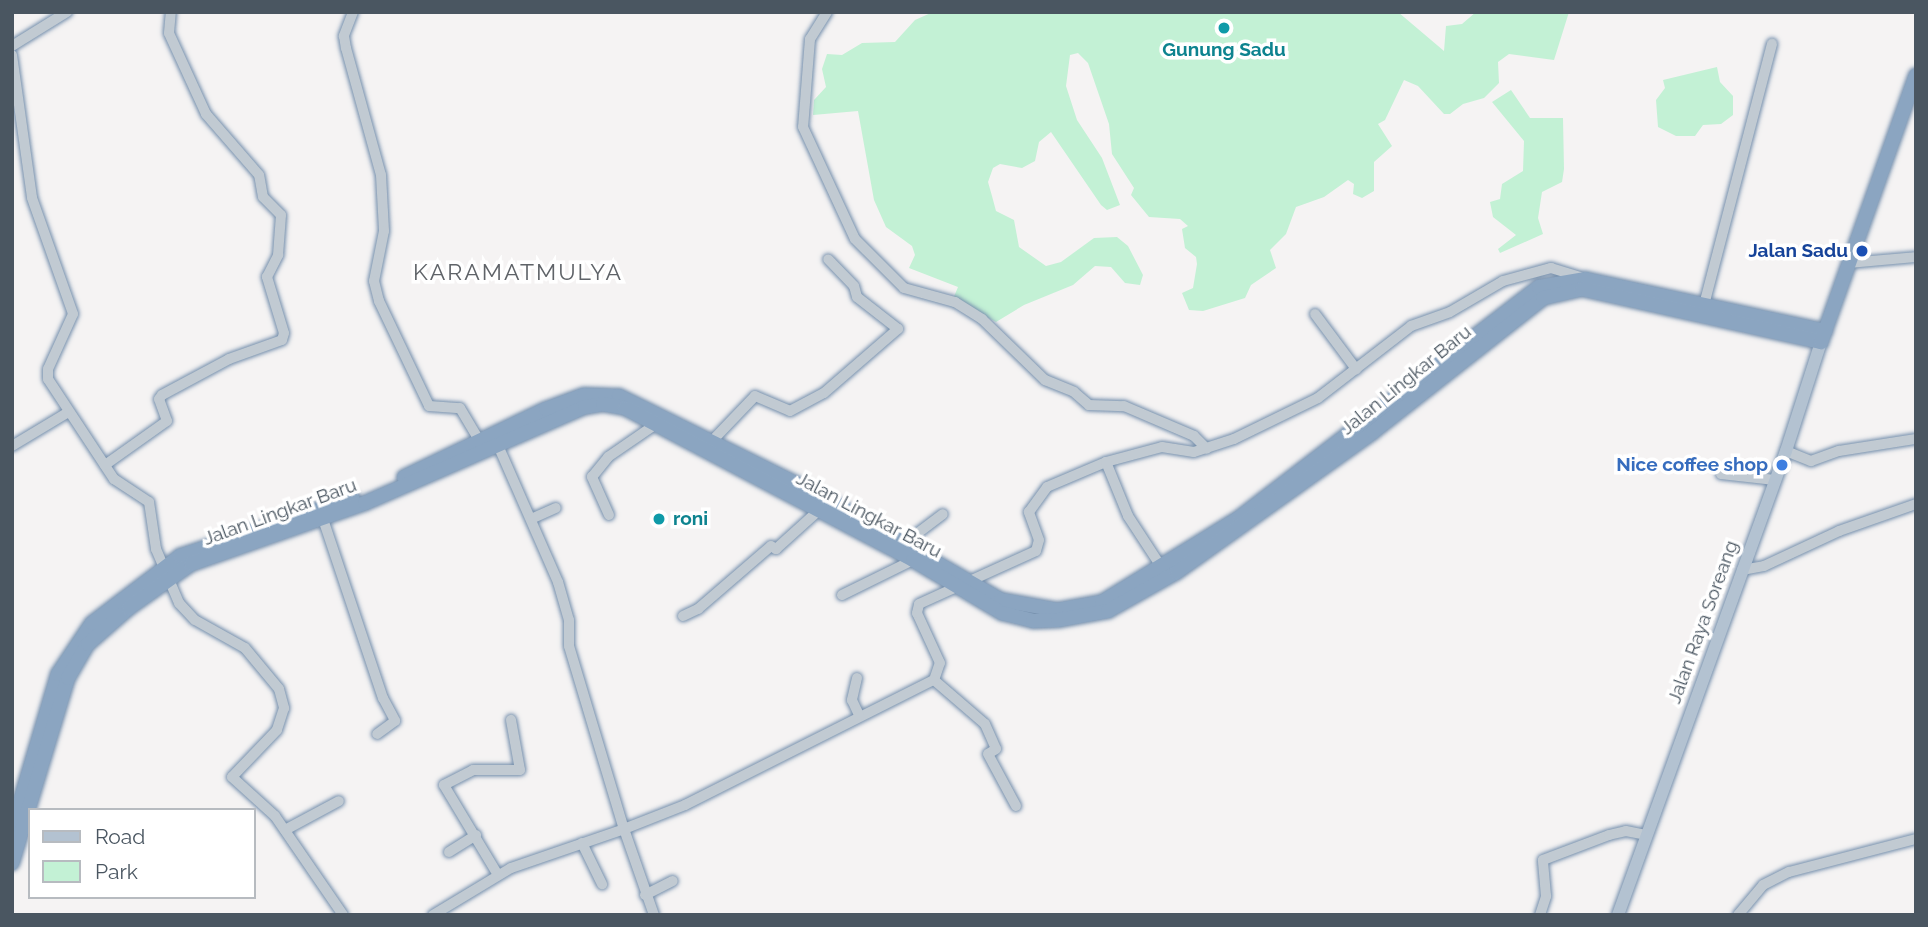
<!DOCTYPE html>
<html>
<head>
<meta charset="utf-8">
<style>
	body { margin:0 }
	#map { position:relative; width:1928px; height:927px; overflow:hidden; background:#f5f3f3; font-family:Raleway,sans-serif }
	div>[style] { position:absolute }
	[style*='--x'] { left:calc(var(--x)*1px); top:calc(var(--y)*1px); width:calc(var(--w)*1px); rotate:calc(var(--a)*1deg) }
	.green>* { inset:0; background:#c3f1d5 }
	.roads { filter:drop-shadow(0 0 2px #7690ad) drop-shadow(0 0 2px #7690ad) }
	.minor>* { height:10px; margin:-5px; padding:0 5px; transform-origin:5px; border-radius:5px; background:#c1cad2 }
	.major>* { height:12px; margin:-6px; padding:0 6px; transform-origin:6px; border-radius:6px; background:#b3c2d1 }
	.highway>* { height:14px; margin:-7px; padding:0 7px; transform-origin:7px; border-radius:7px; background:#8ba5c1 }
	.dots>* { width:19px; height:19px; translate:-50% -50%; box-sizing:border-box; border:4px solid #fff; border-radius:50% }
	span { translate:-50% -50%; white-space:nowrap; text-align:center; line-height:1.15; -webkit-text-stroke:7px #fff; paint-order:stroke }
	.culture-label { font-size:19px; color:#0d838f; font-weight:700 }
	.left { translate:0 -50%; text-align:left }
	.transit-label { font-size:19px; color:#164399; font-weight:700 }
	.right { translate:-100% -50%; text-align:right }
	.street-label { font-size:19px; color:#4a5661 }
	.shop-label { font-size:19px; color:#366cbe; font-weight:700 }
	.quarter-label { font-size:23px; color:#5f6368; letter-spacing:2px }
	.frame { position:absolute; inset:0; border:14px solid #4a5661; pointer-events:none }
	.legend { position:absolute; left:28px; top:808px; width:228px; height:91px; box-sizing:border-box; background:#fff; border:2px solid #b7bbc0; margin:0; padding:9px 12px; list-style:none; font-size:21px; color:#4a5661 }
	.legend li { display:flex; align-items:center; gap:14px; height:35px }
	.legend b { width:35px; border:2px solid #b7bbc0 }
</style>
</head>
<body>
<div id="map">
	<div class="green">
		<i style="clip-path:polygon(933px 12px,1398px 12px,1444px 51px,1446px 26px,1462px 24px,1476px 12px,1569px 12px,1554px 60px,1509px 54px,1498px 62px,1499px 83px,1484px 98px,1463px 104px,1450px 114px,1444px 114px,1418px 86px,1404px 80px,1385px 120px,1378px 124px,1392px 146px,1374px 162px,1374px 191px,1362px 198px,1353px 194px,1354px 184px,1348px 180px,1324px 197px,1296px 207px,1286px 234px,1270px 250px,1276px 268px,1251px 285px,1245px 298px,1203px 311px,1189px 310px,1182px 293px,1193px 288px,1197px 264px,1196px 257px,1185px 248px,1182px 229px,1188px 226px,1180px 219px,1149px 217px,1131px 195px,1134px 188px,1112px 154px,1109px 124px,1088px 63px,1078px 53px,1070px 55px,1066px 86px,1077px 120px,1102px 158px,1120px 205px,1107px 210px,1101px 205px,1051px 132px,1039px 142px,1035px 161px,1022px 168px,1000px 164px,993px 168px,988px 182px,992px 196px,996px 211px,1014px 220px,1019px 247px,1046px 266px,1061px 262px,1094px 238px,1117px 237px,1128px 246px,1143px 275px,1140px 285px,1125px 283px,1111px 267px,1095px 266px,1073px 285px,1024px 305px,996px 322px,953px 299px,958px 287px,909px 268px,915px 255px,912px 246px,886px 227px,874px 200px,858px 111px,813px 115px,814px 100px,826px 87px,822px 69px,827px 54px,842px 55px,862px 43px,895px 42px,915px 20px)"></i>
		<i style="clip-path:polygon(1717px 67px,1720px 82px,1733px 96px,1733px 115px,1721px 124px,1703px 125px,1695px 136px,1676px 136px,1658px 127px,1656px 100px,1665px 88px,1663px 80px)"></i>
		<i style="clip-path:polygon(1511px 90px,1530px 118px,1563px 118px,1564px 169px,1562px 182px,1542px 192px,1538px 218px,1543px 234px,1500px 253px,1498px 249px,1516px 235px,1493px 217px,1490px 202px,1500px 199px,1502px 184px,1523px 171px,1524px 141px,1492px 102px)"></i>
	</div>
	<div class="roads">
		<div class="minor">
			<i style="--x:353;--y:12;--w:26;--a:111"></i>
			<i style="--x:344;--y:36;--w:12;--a:81"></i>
			<i style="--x:346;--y:48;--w:132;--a:74.6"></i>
			<i style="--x:381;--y:175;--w:56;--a:86.9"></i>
			<i style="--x:384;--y:231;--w:51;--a:101.3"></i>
			<i style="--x:374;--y:281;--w:21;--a:76"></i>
			<i style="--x:379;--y:301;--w:116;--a:64.5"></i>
			<i style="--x:429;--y:406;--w:31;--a:4"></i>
			<i style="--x:460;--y:408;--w:43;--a:59.3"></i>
			<i style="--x:827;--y:12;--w:32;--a:122"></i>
			<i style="--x:810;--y:39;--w:88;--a:94.5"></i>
			<i style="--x:803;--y:127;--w:123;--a:65.1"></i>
			<i style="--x:855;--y:239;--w:69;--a:45"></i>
			<i style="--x:904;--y:288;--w:53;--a:15.4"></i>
			<i style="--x:955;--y:302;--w:32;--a:32"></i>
			<i style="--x:982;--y:319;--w:88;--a:44.1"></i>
			<i style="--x:1045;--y:380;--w:31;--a:22"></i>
			<i style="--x:1074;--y:392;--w:20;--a:41"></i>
			<i style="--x:1089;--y:405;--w:35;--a:2"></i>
			<i style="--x:1124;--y:406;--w:76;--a:23.2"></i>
			<i style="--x:1194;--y:436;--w:18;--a:45"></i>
			<i style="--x:12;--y:46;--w:65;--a:-31.7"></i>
			<i style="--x:12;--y:55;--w:144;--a:82"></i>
			<i style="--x:32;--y:198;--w:123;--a:70.5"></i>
			<i style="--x:73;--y:314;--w:60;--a:114.4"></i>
			<i style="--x:48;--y:369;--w:10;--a:90"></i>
			<i style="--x:48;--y:379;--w:120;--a:56.6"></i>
			<i style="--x:114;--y:479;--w:42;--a:33.3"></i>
			<i style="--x:149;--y:502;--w:48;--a:81.5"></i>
			<i style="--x:156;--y:549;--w:59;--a:66.9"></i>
			<i style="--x:179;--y:603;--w:23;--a:47"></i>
			<i style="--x:195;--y:620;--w:57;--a:29.2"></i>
			<i style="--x:245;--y:648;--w:53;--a:50.3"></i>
			<i style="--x:279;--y:689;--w:20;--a:75"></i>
			<i style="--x:284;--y:708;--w:23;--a:108"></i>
			<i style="--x:277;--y:730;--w:65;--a:133.8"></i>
			<i style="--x:232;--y:777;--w:58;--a:42.2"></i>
			<i style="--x:275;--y:816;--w:120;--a:55.5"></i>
			<i style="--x:1848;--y:263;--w:68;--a:-5"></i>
			<i style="--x:1704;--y:305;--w:270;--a:-75.4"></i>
			<i style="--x:1315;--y:314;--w:69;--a:53.3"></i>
			<i style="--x:712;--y:441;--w:62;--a:-46.3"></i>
			<i style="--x:755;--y:396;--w:38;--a:23"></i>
			<i style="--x:790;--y:411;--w:38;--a:-28"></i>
			<i style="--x:824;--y:393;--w:98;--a:-40.9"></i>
			<i style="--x:898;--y:329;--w:52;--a:-142"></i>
			<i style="--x:857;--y:297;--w:11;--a:-105"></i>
			<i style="--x:854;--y:286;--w:37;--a:-134"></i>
			<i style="--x:497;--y:443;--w:152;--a:66.3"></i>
			<i style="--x:558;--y:582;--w:40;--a:74"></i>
			<i style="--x:569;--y:620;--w:26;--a:90"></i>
			<i style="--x:569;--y:646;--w:191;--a:73.3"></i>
			<i style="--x:624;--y:829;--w:66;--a:-21.5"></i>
			<i style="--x:685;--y:805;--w:279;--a:-26.7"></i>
			<i style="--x:934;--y:680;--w:18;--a:-71"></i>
			<i style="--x:940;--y:663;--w:55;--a:-114.7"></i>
			<i style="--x:917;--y:613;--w:9;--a:-77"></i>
			<i style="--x:919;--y:604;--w:128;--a:-24.4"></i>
			<i style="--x:1036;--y:551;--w:11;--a:-75"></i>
			<i style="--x:1039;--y:540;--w:30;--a:-110"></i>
			<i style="--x:1029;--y:512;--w:31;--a:-54"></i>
			<i style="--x:1047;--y:487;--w:64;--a:-23"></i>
			<i style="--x:1106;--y:462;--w:58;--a:-15"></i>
			<i style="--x:1162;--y:447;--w:32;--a:9"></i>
			<i style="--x:1194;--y:452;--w:42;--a:-18"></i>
			<i style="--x:1234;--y:439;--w:93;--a:-26"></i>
			<i style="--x:1318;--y:398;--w:118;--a:-37.7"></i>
			<i style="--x:1411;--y:326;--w:41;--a:-19.7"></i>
			<i style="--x:1450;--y:312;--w:61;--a:-30.3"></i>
			<i style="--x:1503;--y:281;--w:50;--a:-15.2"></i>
			<i style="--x:1551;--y:268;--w:34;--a:17"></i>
			<i style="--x:12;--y:446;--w:64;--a:-31"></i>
			<i style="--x:1786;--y:451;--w:27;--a:22"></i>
			<i style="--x:1811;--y:461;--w:30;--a:-20"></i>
			<i style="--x:1839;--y:451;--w:78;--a:-8.9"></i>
			<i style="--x:1106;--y:462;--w:58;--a:67.8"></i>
			<i style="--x:1128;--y:516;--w:62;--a:56.8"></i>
			<i style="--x:105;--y:465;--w:76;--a:-35.4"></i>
			<i style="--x:167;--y:421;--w:23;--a:-110"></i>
			<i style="--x:159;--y:399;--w:5;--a:-53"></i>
			<i style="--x:162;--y:395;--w:76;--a:-28.2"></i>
			<i style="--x:229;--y:359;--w:56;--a:-19.7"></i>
			<i style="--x:282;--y:340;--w:7;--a:-74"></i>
			<i style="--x:284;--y:333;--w:59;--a:-106.9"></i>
			<i style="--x:267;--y:277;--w:25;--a:-63"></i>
			<i style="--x:278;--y:255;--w:40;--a:-85.7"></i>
			<i style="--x:281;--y:215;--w:25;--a:-135"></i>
			<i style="--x:263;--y:197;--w:22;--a:-100"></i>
			<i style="--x:259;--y:175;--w:81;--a:-131"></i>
			<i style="--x:206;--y:114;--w:89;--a:-114.6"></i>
			<i style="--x:169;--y:33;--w:21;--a:-85"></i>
			<i style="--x:1721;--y:474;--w:54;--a:6.3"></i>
			<i style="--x:609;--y:515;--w:42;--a:-114.1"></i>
			<i style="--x:592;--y:477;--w:26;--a:-51"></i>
			<i style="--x:608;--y:457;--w:58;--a:-34.5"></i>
			<i style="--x:323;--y:519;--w:189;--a:71.5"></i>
			<i style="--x:383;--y:698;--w:26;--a:62"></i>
			<i style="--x:395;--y:721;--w:22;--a:144"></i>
			<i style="--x:531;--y:519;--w:27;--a:-24"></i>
			<i style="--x:906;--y:542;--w:46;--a:-37.1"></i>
			<i style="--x:1742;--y:570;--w:22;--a:-10"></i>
			<i style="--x:1764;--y:566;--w:83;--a:-25"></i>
			<i style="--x:1839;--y:531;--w:82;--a:-19.3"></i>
			<i style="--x:842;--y:595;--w:79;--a:-26.2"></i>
			<i style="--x:683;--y:616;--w:17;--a:-25"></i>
			<i style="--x:698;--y:609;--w:96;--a:-40.8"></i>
			<i style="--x:771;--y:546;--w:6;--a:31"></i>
			<i style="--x:776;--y:549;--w:57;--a:-42.1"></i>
			<i style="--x:857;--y:678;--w:23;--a:103"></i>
			<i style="--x:852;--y:700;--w:17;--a:65"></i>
			<i style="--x:934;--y:680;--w:67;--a:40.8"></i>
			<i style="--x:985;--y:724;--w:27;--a:66"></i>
			<i style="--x:996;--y:749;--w:9;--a:148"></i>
			<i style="--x:988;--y:754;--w:59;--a:61.7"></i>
			<i style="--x:285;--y:830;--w:61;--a:-28.2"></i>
			<i style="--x:582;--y:843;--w:46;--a:64"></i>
			<i style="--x:449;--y:852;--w:32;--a:-32"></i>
			<i style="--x:498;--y:875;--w:105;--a:-121"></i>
			<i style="--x:444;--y:785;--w:33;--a:-27"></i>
			<i style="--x:473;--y:770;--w:47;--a:0"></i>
			<i style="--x:520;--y:770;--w:51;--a:-100.2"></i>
			<i style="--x:645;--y:895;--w:31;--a:-27"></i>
			<i style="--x:433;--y:915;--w:91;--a:-31.1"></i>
			<i style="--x:511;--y:868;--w:120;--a:-19"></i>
			<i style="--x:624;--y:829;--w:91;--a:70.8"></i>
			<i style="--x:1540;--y:915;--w:20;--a:-72"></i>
			<i style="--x:1546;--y:896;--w:36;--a:-95"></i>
			<i style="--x:1543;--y:860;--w:71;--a:-20.7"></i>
			<i style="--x:1609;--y:835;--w:17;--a:-13"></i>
			<i style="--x:1626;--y:831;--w:20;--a:11"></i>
			<i style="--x:1738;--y:915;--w:39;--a:-50"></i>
			<i style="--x:1763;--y:885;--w:29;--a:-27"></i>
			<i style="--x:1789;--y:872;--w:131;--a:-14.6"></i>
		</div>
		<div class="major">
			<i style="--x:1618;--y:915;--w:493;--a:-70.1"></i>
			<i style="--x:1786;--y:451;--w:114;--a:-72.2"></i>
		</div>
		<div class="highway">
			<i style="--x:404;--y:477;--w:157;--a:-25.6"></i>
			<i style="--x:546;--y:409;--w:40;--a:-20.2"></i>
			<i style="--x:584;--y:395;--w:35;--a:2"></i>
			<i style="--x:619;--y:396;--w:225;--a:26.3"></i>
			<i style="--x:821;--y:496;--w:208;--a:30"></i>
			<i style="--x:1001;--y:600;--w:58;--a:10"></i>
			<i style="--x:1058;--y:610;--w:45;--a:-10.3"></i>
			<i style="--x:1102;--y:602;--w:162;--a:-31.6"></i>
			<i style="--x:1240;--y:517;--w:377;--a:-37.6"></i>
			<i style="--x:1539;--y:287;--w:47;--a:-9.9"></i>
			<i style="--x:1585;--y:279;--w:246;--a:12.2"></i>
			<i style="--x:12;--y:829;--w:162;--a:-73.5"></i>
			<i style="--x:58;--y:674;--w:61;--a:-56.3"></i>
			<i style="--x:92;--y:623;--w:111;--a:-37.3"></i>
			<i style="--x:180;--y:556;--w:182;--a:-18.5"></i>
			<i style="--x:12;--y:863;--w:193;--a:-73.2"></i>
			<i style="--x:68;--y:678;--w:39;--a:-60"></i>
			<i style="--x:88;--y:644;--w:55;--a:-41.3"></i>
			<i style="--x:129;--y:608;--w:76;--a:-35.4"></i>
			<i style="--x:191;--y:564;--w:184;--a:-19.3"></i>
			<i style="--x:365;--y:503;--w:240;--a:-23.6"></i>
			<i style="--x:585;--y:407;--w:18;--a:-9"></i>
			<i style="--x:603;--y:404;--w:22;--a:10"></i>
			<i style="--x:625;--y:408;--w:326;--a:27.8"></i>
			<i style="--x:913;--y:560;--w:104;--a:30.8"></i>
			<i style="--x:1002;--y:613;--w:32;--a:14"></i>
			<i style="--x:1033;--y:621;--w:25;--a:-2"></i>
			<i style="--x:1058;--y:620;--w:51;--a:-10.2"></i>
			<i style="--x:1108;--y:611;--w:79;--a:-29.5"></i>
			<i style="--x:1177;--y:572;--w:241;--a:-35.5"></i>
			<i style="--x:1373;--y:432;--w:216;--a:-38.2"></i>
			<i style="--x:1543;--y:298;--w:40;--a:-13"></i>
			<i style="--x:1582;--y:289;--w:245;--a:12.5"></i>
			<i style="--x:1821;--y:342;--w:283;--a:-70.4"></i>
		</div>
	</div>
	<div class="dots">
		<i style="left:1224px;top:28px;background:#0f9aa8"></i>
		<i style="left:1862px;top:251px;background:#1a4fb4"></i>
		<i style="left:1782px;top:465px;background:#3f7fe0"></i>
		<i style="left:659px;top:519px;background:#0f9aa8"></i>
	</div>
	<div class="culture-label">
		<span style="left:1224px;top:50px">Gunung Sadu</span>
		<span class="left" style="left:673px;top:519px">roni</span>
	</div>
	<div class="transit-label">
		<span class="right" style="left:1848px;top:251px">Jalan Sadu</span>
	</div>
	<div class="street-label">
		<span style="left:1406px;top:380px;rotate:-39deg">Jalan Lingkar Baru</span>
		<span style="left:280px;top:512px;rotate:-20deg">Jalan Lingkar Baru</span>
		<span style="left:869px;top:515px;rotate:28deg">Jalan Lingkar Baru</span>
		<span style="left:1703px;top:622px;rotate:-70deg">Jalan Raya Soreang</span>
	</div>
	<div class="shop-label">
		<span class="right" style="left:1768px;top:465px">Nice coffee shop</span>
	</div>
	<div class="quarter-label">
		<span style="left:518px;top:272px">KARAMATMULYA</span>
	</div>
	<div class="frame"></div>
	<ul class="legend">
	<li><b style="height:9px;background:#b3c2d1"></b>Road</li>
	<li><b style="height:19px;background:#c3f1d5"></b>Park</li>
	</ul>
</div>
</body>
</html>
